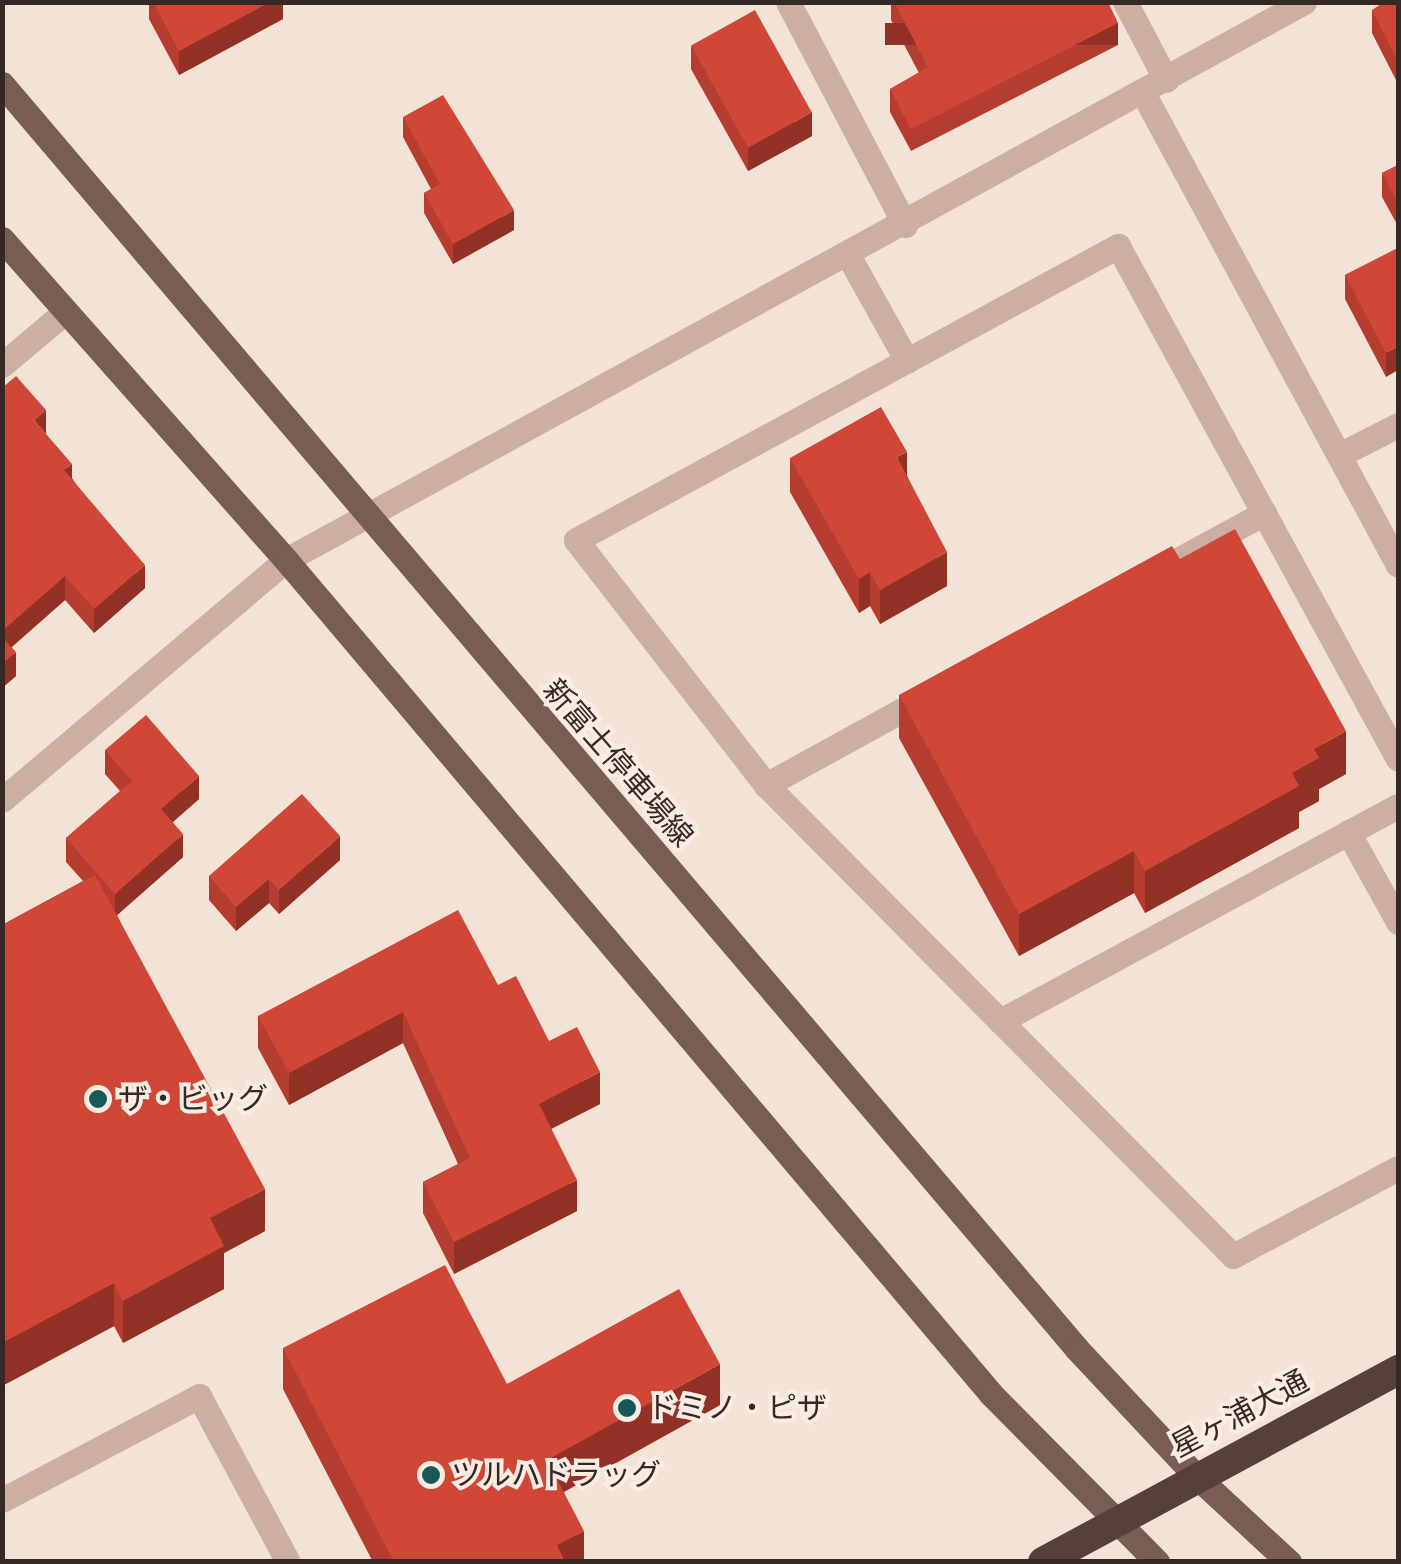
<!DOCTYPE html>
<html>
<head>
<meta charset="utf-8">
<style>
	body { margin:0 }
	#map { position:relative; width:1401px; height:1564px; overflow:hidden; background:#f3e2d6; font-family:Karla,"Noto Sans JP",sans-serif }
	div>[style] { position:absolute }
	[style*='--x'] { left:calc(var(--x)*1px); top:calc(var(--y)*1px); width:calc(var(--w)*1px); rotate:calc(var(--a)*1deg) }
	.minor>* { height:25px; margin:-12.5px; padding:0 12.5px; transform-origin:12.5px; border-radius:12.5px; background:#ccafa2 }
	.major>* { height:25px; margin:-12.5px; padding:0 12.5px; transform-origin:12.5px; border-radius:12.5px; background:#795c54 }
	.highway>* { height:30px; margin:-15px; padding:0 15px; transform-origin:15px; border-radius:15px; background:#57403b }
	.wall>* { inset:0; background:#b43d2f }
	.shaded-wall>* { inset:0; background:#923226; transform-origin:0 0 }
	.building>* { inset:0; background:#d14737; transform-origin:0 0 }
	.dots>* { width:28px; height:28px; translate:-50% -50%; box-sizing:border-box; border:5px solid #fbece3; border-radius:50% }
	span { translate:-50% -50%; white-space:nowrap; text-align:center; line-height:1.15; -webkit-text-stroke:8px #fbece3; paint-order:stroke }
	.street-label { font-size:30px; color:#362825 }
	.poi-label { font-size:30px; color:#362825 }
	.left { translate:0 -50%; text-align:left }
	.frame { position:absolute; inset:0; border:5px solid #362825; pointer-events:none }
</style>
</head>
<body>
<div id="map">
	<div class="minor">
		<i style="--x:788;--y:2;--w:252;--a:62.3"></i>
		<i style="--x:1125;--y:2;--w:88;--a:62.3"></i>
		<i style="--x:1143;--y:93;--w:536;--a:61.62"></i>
		<i style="--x:848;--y:255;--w:121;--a:60.9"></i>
		<i style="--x:2;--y:365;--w:82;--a:-40.1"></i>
		<i style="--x:1339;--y:455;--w:66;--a:-27"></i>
		<i style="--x:1150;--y:575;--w:130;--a:-28.5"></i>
		<i style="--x:926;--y:697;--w:183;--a:151.2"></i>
		<i style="--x:766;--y:785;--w:663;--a:45.24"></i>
		<i style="--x:1233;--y:1256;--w:187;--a:-28.1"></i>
		<i style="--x:766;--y:785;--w:310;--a:-127.8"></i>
		<i style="--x:576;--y:540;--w:617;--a:-28.48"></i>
		<i style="--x:1118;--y:246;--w:584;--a:61.37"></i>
		<i style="--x:2;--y:800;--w:372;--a:-40.2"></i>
		<i style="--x:286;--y:560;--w:1161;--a:-28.73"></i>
		<i style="--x:1348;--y:832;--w:103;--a:60.9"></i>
		<i style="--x:1000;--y:1021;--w:452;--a:-28.4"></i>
		<i style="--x:2;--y:1500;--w:223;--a:-27.8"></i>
		<i style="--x:199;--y:1396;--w:188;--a:61.8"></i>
	</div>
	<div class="major">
		<i style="--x:2;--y:84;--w:1660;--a:49.64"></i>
		<i style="--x:1077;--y:1349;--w:174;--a:46.9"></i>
		<i style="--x:1196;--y:1476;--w:127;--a:42.8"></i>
		<i style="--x:2;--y:239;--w:429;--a:48.5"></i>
		<i style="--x:286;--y:560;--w:1092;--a:49.79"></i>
		<i style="--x:991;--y:1394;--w:236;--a:45.3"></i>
	</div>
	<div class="highway">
		<i style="--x:1043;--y:1562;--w:404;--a:-28.4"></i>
	</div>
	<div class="wall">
		<i style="clip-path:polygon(149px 2px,283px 2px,283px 19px,179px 75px,149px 19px)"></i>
		<i style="clip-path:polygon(891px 2px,1108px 2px,1118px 45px,911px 151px,890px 112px,890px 89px,919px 73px,891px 20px)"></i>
		<i style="clip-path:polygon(1398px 2px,1398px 84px,1372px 33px,1372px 10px)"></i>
		<i style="clip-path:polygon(691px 46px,812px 136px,748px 171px,691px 69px)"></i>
		<i style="clip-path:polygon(403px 117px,514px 230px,453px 264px,424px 213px,424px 193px,431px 189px,403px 137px)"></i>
		<i style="clip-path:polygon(1398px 165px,1398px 226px,1382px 197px,1382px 173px)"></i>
		<i style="clip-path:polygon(1398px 248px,1386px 377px,1345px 299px,1345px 275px)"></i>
		<i style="clip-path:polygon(2px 388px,46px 434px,72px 478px,145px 588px,94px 633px,65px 600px,12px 647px,16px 676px,2px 688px)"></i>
		<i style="clip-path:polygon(790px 458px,907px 475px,947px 586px,880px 624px,870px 606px,859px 613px,790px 492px)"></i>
		<i style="clip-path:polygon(1180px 559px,1346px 774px,1319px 789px,1319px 801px,1299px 812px,1299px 828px,1145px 913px,1134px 893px,1019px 956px,899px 738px,899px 695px)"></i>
		<i style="clip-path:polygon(105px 750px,199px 799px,173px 822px,183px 857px,117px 915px,265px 1231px,224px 1253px,224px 1289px,123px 1343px,114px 1326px,2px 1386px,2px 925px,83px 881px,66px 862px,66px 838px,120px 791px,105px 774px)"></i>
		<i style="clip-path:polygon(340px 860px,279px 914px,269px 903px,236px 931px,209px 900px,209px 876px)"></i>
		<i style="clip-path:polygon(498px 985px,549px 1041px,600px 1104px,551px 1129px,577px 1211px,454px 1274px,423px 1213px,423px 1182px,458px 1164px,403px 1043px,289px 1105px,258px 1048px,258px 1016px)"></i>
		<i style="clip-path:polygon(283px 1348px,507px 1384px,720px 1405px,564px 1492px,584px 1562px,373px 1562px,283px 1389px)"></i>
	</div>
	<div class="shaded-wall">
		<i style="clip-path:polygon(270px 2px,283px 2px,283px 19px,179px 75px,179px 51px)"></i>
		<i style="left:1118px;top:23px;width:22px;height:233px;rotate:90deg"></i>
		<i style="clip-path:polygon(812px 112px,812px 136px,748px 171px,748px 148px)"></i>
		<i style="clip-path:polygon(514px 210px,514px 230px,453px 264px,453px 244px)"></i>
		<i style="clip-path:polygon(1398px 346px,1398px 370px,1386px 377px,1386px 353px)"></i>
		<i style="clip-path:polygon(46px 410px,46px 434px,34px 420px)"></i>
		<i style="clip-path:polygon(907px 452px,907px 485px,897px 457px)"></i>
		<i style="clip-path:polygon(72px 464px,72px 488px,64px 470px)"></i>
		<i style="clip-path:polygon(947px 552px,947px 586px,880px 624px,880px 590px)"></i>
		<i style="clip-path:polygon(145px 565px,145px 588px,94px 633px,94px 609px)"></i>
		<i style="clip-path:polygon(870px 572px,870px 606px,859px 613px,859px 579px)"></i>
		<i style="clip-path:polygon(65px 576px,65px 600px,2px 655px,2px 631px)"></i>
		<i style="clip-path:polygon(16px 652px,16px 676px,2px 688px,2px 664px)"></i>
		<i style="clip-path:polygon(1346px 731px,1346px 774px,1319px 789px,1319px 801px,1299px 812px,1299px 828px,1145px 913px,1145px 871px,1292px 773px,1314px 749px)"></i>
		<i style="clip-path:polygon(199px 776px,199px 799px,161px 832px,161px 809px)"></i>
		<i style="clip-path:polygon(183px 834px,183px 857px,115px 917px,115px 894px)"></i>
		<i style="clip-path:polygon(340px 836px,340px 860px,279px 914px,279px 890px)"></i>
		<i style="clip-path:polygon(1134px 851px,1134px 893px,1019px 956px,1019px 914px)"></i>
		<i style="clip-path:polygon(269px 879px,269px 903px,236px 931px,236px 907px)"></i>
		<i style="clip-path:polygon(403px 1012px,403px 1043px,289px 1105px,289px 1073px)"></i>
		<i style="clip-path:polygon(600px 1072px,600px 1104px,539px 1135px,539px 1104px)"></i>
		<i style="clip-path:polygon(577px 1180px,577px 1211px,454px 1274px,454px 1242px)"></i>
		<i style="clip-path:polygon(265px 1189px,265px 1231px,224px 1253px,224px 1289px,123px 1343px,123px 1301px,210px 1218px)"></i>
		<i style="clip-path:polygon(114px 1283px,114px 1326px,2px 1386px,2px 1343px)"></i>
		<i style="clip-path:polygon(720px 1364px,720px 1405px,547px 1501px,547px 1460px)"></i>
		<i style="clip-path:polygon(584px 1531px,584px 1562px,557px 1562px,557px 1545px)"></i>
	</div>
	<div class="building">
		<i style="clip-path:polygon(153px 2px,270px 2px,179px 51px)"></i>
		<i style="clip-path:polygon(894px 2px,1108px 2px,1118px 23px,911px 129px,890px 89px,928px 67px)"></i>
		<i style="clip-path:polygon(1384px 2px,1398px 2px,1398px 61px,1372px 10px)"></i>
		<i style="left:755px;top:10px;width:117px;height:73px;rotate:61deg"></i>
		<i style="clip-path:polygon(443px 95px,514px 210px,453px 244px,424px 193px,440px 184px,403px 117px)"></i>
		<i style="clip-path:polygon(1398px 165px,1398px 203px,1382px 173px)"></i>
		<i style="clip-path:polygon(1398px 248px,1398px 346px,1386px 353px,1345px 275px)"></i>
		<i style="clip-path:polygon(16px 376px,46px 410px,34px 420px,72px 464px,64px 470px,145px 565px,94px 609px,65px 576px,2px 631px,2px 388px)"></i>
		<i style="clip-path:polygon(881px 407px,907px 452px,897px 457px,947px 552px,880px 590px,870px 572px,859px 579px,790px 458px)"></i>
		<i style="clip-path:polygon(1235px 529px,1346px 731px,1314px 749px,1319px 758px,1292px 773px,1299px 786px,1145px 871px,1134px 851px,1019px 914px,899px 695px,1172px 546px,1180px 559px)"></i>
		<i style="clip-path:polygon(2px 637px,16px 652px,2px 664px)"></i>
		<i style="clip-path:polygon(146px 715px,199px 776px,161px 809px,183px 834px,115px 894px,66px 838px,132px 781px,105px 750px)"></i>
		<i style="clip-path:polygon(302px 794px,340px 836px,279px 890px,269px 879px,236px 907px,209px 876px)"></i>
		<i style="clip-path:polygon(95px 875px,265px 1189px,210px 1218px,224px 1246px,123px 1301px,114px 1283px,2px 1343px,2px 925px)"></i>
		<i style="clip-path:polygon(458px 910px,498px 985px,516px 976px,549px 1041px,577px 1027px,600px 1072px,539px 1104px,577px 1180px,454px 1242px,423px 1182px,470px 1158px,403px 1012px,289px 1073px,258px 1016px)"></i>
		<i style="clip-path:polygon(445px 1265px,507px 1384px,679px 1289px,720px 1364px,547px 1460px,584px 1531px,557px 1545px,565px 1562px,394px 1562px,283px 1348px)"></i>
	</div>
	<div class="dots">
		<i style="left:98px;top:1099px;background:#175a55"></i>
		<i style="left:627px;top:1408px;background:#175a55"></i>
		<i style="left:431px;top:1475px;background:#175a55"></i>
	</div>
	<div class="street-label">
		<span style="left:618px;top:763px;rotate:49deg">新富士停車場線</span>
		<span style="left:1240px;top:1414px;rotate:-28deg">星ヶ浦大通</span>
	</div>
	<div class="poi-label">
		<span class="left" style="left:118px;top:1099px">ザ・ビッグ</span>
		<span class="left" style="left:647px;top:1408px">ドミノ・ピザ</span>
		<span class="left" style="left:451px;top:1475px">ツルハドラッグ</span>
	</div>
	<div class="frame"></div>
</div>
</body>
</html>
